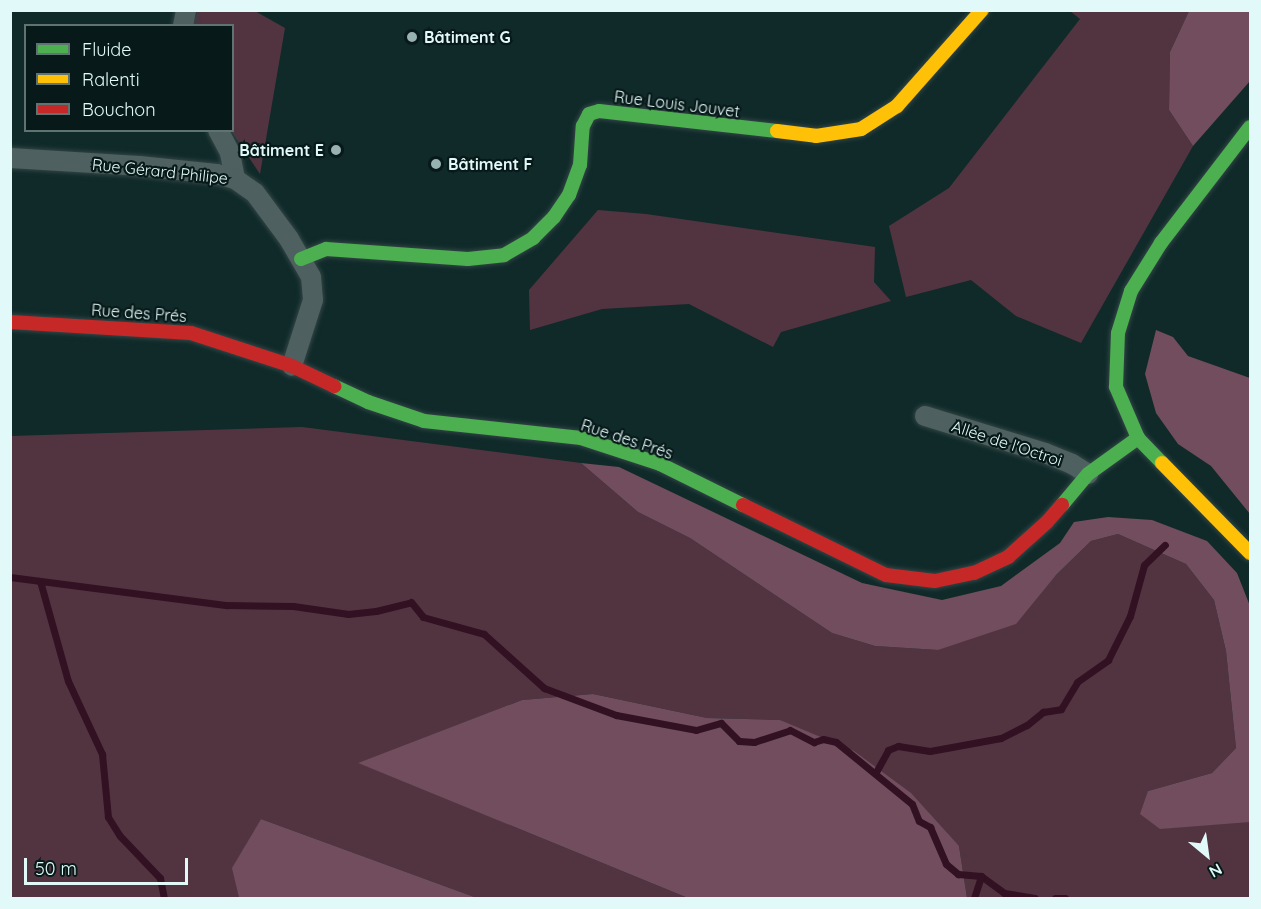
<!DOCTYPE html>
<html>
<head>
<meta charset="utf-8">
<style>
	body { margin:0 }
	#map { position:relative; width:1261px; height:909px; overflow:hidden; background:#102a2a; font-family:Quicksand,sans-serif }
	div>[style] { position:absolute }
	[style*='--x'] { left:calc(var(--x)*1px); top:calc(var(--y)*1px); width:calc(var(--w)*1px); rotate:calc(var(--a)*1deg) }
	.green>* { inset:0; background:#523441 }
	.forest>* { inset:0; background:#714d5d }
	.stream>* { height:7px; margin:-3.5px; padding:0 3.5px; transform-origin:3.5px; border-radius:3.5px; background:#321122 }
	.roads { filter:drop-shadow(0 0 2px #334545) drop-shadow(0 0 2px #334545) }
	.street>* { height:20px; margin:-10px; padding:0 10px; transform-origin:10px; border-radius:10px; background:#4f6060 }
	.fast>* { height:14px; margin:-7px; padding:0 7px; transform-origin:7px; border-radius:7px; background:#4caf50 }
	.slow>* { height:14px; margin:-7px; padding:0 7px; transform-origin:7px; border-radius:7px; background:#ffc107 }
	.jam>* { height:14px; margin:-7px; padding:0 7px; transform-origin:7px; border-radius:7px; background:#c62828 }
	.dots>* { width:16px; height:16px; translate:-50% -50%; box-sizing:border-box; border:3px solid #071918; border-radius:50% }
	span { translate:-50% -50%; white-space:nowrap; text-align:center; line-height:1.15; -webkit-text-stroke:4.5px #071918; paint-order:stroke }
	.poi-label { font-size:16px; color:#e2f9f9; font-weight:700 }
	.left { translate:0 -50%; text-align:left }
	.right { translate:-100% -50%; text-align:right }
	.street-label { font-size:16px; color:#e2f9f9 }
	.frame { position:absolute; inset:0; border:12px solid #e2f9f9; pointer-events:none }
	.legend { position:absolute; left:24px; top:24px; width:210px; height:108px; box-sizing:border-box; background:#071918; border:2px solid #5f7372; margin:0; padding:8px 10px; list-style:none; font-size:18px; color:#e2f9f9 }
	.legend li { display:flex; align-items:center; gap:12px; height:30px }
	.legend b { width:30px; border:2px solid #5f7372 }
	.north { position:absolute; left:1177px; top:825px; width:60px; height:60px; -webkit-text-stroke:4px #071918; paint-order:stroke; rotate:151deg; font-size:16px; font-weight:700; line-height:24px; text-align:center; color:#e2f9f9 }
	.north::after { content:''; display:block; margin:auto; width:21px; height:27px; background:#e2f9f9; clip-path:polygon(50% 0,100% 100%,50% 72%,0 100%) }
	.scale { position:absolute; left:24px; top:858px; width:164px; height:27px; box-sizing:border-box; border:3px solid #e2f9f9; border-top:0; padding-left:8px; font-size:18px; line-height:21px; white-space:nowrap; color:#e2f9f9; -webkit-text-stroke:4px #071918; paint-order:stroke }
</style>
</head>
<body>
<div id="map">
	<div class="green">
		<i style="clip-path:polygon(253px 10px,285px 28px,260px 174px,231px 131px,232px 26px,193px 26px,197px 11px)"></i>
		<i style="clip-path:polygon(1070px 11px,1189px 11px,1170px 52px,1169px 110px,1193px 146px,1081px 343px,1016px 316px,971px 280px,906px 297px,889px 226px,949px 188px,1080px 19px)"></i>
		<i style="clip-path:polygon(598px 210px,646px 214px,875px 247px,874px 282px,891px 301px,781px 332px,773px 347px,689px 304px,602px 309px,530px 330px,529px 290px)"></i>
		<i style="clip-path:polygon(302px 427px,581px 463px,638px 512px,690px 538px,832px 633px,875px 646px,938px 650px,1056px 575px,1091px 541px,1118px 534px,1186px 564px,1214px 600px,1226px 651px,1236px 748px,1212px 773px,1148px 791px,1250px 822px,1250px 898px,967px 898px,959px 846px,780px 720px,707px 718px,593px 694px,522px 700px,359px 763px,688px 898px,477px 898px,261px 819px,233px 868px,239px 898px,11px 898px,11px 436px)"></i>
	</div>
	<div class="forest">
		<i style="clip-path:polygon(1189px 11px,1250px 11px,1250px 81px,1193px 146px,1169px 110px,1170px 52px)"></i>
		<i style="clip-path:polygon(1156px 330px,1173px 337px,1188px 356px,1250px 378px,1250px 514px,1211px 466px,1178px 444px,1156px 413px,1145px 374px)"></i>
		<i style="clip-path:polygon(581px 463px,619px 467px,862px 583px,942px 600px,1001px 586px,1060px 543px,1074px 522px,1108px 517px,1152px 520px,1207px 541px,1237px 573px,1250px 606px,1250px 822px,1160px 829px,1140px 814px,1148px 791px,1212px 773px,1236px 748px,1226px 651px,1214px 600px,1186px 564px,1118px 534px,1091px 541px,1056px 575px,1016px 624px,938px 650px,875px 646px,832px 633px,690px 538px,638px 512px)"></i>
		<i style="clip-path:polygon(593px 694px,707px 718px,780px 720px,854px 751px,911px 793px,959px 846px,967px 898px,688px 898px,358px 763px,522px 700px)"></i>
		<i style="clip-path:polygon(261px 819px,477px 898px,239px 898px,232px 868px)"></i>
	</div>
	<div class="stream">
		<i style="--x:10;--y:577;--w:219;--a:7.4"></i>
		<i style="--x:227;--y:605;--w:66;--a:0.9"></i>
		<i style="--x:293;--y:606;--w:56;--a:8.3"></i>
		<i style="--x:348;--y:614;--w:28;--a:-6"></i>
		<i style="--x:376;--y:611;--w:36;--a:-14"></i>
		<i style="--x:411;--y:602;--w:19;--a:51"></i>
		<i style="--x:423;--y:617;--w:63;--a:15.6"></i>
		<i style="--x:484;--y:634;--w:81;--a:42"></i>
		<i style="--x:544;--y:688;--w:77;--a:20.6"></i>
		<i style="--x:616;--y:715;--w:81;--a:10.6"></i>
		<i style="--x:696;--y:730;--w:26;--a:-16"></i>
		<i style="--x:721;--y:723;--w:25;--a:45"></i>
		<i style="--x:739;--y:741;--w:15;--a:4"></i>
		<i style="--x:754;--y:742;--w:38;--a:-18"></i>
		<i style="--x:790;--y:730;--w:27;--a:27"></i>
		<i style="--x:814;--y:742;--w:9;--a:-18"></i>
		<i style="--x:823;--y:739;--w:13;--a:13"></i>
		<i style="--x:836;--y:742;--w:98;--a:39.2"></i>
		<i style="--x:912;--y:804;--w:18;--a:68"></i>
		<i style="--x:919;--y:821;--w:13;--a:29"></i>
		<i style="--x:930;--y:827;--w:40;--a:66.6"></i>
		<i style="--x:946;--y:864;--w:16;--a:40"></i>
		<i style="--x:958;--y:874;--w:23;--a:5"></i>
		<i style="--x:981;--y:876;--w:29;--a:36"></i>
		<i style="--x:1004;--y:893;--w:31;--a:9"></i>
		<i style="--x:40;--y:581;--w:104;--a:74.4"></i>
		<i style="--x:68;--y:681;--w:81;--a:65"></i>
		<i style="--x:102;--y:754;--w:63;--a:84.6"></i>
		<i style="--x:108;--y:817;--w:22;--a:58"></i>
		<i style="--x:120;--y:836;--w:58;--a:46.4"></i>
		<i style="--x:160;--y:878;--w:20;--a:79"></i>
		<i style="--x:876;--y:772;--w:25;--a:-61"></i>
		<i style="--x:888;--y:750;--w:11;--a:-22"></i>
		<i style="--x:898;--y:746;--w:32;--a:9"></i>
		<i style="--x:930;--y:751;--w:72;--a:-10.4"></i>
		<i style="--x:1001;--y:738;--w:29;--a:-27"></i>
		<i style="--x:1027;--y:725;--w:21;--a:-39"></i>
		<i style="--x:1043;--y:712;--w:18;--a:-9"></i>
		<i style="--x:1061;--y:709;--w:31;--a:-59"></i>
		<i style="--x:1077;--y:682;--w:38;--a:-35"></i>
		<i style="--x:1108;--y:660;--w:49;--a:-63.4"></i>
		<i style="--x:1130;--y:616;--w:53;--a:-74.6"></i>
		<i style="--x:1144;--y:565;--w:29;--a:-44"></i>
		<i style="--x:974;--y:898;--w:23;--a:-72"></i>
		<i style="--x:1055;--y:898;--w:10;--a:0"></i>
	</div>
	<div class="roads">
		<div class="street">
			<i style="--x:183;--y:26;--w:16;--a:-79"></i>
			<i style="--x:218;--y:130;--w:26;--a:62"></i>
			<i style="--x:230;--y:153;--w:26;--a:79"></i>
			<i style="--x:10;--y:158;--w:129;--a:3.5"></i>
			<i style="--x:139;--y:166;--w:78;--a:5.9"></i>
			<i style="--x:217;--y:174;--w:19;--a:16"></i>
			<i style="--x:235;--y:179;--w:24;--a:35"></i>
			<i style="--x:255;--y:193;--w:57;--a:53.5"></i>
			<i style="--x:289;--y:239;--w:44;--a:59.9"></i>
			<i style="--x:311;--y:277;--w:23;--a:85"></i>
			<i style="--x:313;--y:300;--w:69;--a:107.7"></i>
			<i style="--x:925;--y:416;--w:126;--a:17.1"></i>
			<i style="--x:1045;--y:453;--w:29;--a:22"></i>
			<i style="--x:1072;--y:464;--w:19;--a:32"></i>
		</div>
		<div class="fast">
			<i style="--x:301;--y:259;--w:27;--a:-22"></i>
			<i style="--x:326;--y:249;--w:142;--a:4"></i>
			<i style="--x:468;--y:259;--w:36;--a:-6"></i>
			<i style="--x:504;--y:255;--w:34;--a:-30"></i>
			<i style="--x:533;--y:238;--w:30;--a:-45"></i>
			<i style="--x:554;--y:217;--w:27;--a:-56"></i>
			<i style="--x:569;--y:195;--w:32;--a:-70"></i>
			<i style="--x:580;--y:165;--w:39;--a:-86"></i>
			<i style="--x:583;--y:126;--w:13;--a:-63"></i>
			<i style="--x:589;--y:114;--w:10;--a:-17"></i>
			<i style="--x:599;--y:111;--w:179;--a:6.4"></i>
			<i style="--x:334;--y:386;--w:38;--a:25"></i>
			<i style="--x:368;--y:402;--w:59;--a:18.7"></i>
			<i style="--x:424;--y:421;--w:158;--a:6.2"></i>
			<i style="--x:581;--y:438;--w:83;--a:18.2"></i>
			<i style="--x:660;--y:464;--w:93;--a:26.3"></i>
			<i style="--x:1162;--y:463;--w:35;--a:-134"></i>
			<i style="--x:1138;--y:438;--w:56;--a:-113.3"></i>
			<i style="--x:1116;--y:387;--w:54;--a:-87.9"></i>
			<i style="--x:1118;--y:333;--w:44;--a:-72.8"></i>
			<i style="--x:1131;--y:291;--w:57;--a:-58"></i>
			<i style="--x:1161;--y:243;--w:146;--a:-52.5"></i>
			<i style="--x:1062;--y:505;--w:40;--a:-50"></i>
			<i style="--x:1088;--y:474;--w:62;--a:-35.8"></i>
		</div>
		<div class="slow">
			<i style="--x:777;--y:131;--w:39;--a:7"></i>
			<i style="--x:816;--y:136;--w:46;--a:-8.8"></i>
			<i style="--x:861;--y:129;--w:43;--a:-32.6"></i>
			<i style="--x:897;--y:106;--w:128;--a:-48.5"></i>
			<i style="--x:1162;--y:463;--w:126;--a:45.6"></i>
		</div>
		<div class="jam">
			<i style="--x:10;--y:322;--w:181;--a:3.5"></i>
			<i style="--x:191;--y:333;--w:106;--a:18.1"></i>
			<i style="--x:292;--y:366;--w:47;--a:25.5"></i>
			<i style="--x:743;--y:505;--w:159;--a:26.1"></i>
			<i style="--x:886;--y:575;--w:49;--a:7"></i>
			<i style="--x:935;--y:581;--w:40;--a:-12"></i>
			<i style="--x:974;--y:573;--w:38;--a:-25"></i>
			<i style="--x:1008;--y:557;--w:52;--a:-41.9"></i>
			<i style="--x:1047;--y:522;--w:23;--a:-49"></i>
		</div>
	</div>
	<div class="dots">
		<i style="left:412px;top:37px;background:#98b1b1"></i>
		<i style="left:336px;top:150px;background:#98b1b1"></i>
		<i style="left:436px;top:164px;background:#98b1b1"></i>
	</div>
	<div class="poi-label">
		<span class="left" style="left:424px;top:37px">Bâtiment G</span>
		<span class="right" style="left:324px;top:150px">Bâtiment E</span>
		<span class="left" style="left:448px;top:164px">Bâtiment F</span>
	</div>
	<div class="street-label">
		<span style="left:677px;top:104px;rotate:7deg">Rue Louis Jouvet</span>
		<span style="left:160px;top:171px;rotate:6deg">Rue Gérard Philipe</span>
		<span style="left:139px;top:313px;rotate:4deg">Rue des Prés</span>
		<span style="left:627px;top:439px;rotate:18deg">Rue des Prés</span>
		<span style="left:1007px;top:443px;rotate:18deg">Allée de l'Octroi</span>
	</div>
	<div class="frame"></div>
	<ul class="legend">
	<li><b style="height:8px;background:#4caf50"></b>Fluide</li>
	<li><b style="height:8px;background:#ffc107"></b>Ralenti</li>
	<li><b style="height:8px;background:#c62828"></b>Bouchon</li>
	</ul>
	<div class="north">N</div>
	<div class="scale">50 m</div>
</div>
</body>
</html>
